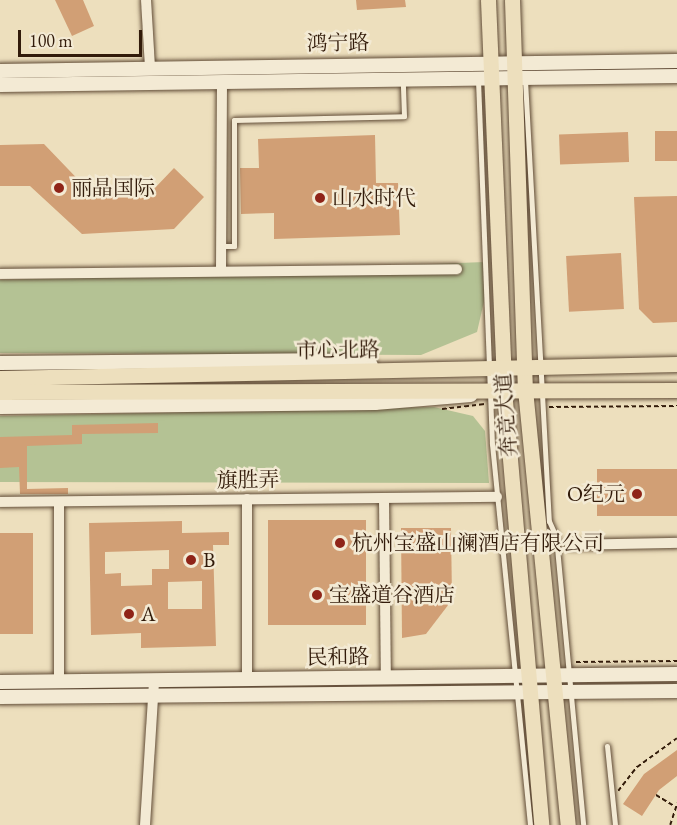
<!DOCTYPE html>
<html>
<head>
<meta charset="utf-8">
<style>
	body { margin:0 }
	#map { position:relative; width:677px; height:825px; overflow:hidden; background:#eddfbd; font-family:"EB Garamond","Noto Serif SC",serif }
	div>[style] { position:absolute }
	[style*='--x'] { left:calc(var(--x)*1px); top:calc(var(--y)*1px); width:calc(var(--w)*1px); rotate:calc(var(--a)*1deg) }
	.green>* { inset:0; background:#b4c294 }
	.building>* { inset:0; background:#d19f75; transform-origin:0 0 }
	.path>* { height:1.5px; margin-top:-0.75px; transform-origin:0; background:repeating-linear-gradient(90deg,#321b0a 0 4.5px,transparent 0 7.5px) }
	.roads { filter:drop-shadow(0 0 2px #614c37) drop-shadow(0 0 2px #614c37) }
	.service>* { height:5px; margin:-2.5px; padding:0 2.5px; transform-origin:2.5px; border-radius:2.5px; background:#f3ead4 }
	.minor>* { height:10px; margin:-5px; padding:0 5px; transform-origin:5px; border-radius:5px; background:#f3ead4 }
	.secondary>* { height:14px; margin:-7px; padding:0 7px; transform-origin:7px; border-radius:7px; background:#f3ead4 }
	.primary>* { height:15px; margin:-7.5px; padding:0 7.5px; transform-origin:7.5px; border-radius:7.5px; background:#eddfbd }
	.dots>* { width:16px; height:16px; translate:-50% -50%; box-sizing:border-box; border:3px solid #f3ead4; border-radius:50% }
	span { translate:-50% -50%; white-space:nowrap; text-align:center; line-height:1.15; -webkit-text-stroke:5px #f3ead4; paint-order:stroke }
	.street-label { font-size:21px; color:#321b0a }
	.poi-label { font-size:21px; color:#321b0a }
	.left { translate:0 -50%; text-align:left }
	.right { translate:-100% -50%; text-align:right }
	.scale { position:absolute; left:18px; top:30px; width:124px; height:27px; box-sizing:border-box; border:3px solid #321b0a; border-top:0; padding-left:8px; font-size:18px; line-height:21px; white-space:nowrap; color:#321b0a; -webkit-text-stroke:4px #f3ead4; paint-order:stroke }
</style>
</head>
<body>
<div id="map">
	<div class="green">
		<i style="clip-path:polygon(485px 262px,488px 284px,477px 332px,421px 355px,0 353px,0 280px)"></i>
		<i style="clip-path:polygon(434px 407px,473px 416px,485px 431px,489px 483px,0 482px,0 416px)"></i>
	</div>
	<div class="building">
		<i style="clip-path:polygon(55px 0,83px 0,94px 26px,72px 36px)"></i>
		<i style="clip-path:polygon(356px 0,405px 0,406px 7px,357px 10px)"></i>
		<i style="left:677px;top:131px;width:30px;height:22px;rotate:90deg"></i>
		<i style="left:628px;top:132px;width:30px;height:69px;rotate:88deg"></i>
		<i style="clip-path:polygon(375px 135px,376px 183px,398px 183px,400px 235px,274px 239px,274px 213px,241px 214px,240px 168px,259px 168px,258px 139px)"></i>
		<i style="clip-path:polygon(44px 144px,91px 193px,153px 190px,174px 168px,204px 197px,174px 229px,82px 234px,30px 186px,0 186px,0 145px)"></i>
		<i style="clip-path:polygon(677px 196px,677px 322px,653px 323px,639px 309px,634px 197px)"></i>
		<i style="left:621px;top:253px;width:56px;height:55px;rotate:87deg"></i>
		<i style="clip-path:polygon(158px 423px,158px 433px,82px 434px,82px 444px,27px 446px,27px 489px,68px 488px,68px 494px,20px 494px,19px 467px,0 468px,0 437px,72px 435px,72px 425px)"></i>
		<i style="left:677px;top:469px;width:47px;height:80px;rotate:90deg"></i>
		<i style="left:366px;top:520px;width:105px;height:98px;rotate:90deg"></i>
		<i style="clip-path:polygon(evenodd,182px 521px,182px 533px,229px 532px,229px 545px,213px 545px,216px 646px,141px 648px,141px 633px,91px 635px,89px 523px,182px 521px,169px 550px,169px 569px,152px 569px,152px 585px,121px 586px,121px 573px,105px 574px,105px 552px,169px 550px,182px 521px,202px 581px,202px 609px,168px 609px,168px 582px,202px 581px)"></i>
		<i style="clip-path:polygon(401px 528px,451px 528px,452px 600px,426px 634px,402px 638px)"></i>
		<i style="left:0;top:533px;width:33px;height:101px"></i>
		<i style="clip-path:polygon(677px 750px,677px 776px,659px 790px,642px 816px,623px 804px,644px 774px)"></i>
	</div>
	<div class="path">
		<i style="--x:549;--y:407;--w:128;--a:-0.4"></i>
		<i style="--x:442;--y:409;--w:43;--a:-6.6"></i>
		<i style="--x:576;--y:662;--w:101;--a:-0.6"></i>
		<i style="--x:618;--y:791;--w:31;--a:-52"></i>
		<i style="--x:637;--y:767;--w:49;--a:-35.9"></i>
		<i style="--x:656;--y:795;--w:21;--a:31"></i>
		<i style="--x:670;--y:825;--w:23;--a:-72"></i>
	</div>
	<div class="roads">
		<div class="service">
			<i style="--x:478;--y:80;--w:364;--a:87.8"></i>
			<i style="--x:492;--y:444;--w:383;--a:84.3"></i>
			<i style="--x:525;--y:80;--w:442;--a:86.9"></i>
			<i style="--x:549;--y:521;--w:17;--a:66"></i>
			<i style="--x:556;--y:537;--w:289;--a:84.6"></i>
			<i style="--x:221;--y:246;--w:13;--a:0"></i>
			<i style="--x:234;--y:246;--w:126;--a:-90"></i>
			<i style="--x:234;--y:120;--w:170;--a:-1.3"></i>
			<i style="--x:404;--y:116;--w:35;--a:-92"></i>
			<i style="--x:607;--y:746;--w:79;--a:84.2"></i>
		</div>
		<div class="minor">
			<i style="--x:146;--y:0;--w:68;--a:86.6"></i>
			<i style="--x:221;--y:271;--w:189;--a:-89.7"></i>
			<i style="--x:0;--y:274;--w:457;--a:-0.6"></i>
			<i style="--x:384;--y:498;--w:179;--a:89.4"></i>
			<i style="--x:247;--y:499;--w:181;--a:90"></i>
			<i style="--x:0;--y:502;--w:497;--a:-0.6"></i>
			<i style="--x:59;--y:502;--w:179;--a:90"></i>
			<i style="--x:570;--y:545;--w:107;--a:-1.1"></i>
			<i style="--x:145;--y:825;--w:145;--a:-86.4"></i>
		</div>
		<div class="secondary">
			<i style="--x:0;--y:71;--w:677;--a:-0.85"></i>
			<i style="--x:0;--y:85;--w:677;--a:-0.76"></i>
			<i style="--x:0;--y:363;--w:313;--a:-0.5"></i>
			<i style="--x:313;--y:360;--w:58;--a:4.9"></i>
			<i style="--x:0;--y:407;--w:375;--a:-0.6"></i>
			<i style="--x:375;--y:403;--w:96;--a:-4.8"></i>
			<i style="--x:0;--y:682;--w:677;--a:-0.68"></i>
			<i style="--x:0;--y:697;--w:677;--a:-0.51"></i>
		</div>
		<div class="primary">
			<i style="--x:488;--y:0;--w:389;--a:87.6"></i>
			<i style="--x:504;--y:389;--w:438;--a:85.1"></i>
			<i style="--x:512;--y:0;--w:389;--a:88.1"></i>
			<i style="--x:525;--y:389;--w:438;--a:84.4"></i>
			<i style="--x:0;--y:378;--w:677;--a:-1.18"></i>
			<i style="--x:0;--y:392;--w:677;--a:-0.17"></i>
		</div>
	</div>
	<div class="dots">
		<i style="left:59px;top:188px;background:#8f2418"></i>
		<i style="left:320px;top:198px;background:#8f2418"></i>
		<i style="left:637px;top:494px;background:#8f2418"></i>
		<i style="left:340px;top:543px;background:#8f2418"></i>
		<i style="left:191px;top:560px;background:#8f2418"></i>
		<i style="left:317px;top:595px;background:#8f2418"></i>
		<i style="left:129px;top:614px;background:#8f2418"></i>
	</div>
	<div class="street-label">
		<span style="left:338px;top:43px;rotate:-1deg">鸿宁路</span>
		<span style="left:338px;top:350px;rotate:-1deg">市心北路</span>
		<span style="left:506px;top:415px;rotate:-94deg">奔竞大道</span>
		<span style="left:248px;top:480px;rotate:-1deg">旗胜弄</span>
		<span style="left:338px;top:657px;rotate:-1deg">民和路</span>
	</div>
	<div class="poi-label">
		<span class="left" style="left:71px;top:188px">丽晶国际</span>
		<span class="left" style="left:332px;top:198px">山水时代</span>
		<span class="right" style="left:625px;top:494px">O纪元</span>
		<span class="left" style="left:352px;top:543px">杭州宝盛山澜酒店有限公司</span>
		<span class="left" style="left:203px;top:560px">B</span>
		<span class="left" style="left:329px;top:595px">宝盛道谷酒店</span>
		<span class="left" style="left:141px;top:614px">A</span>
	</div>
	<div class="scale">100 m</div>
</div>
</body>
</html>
